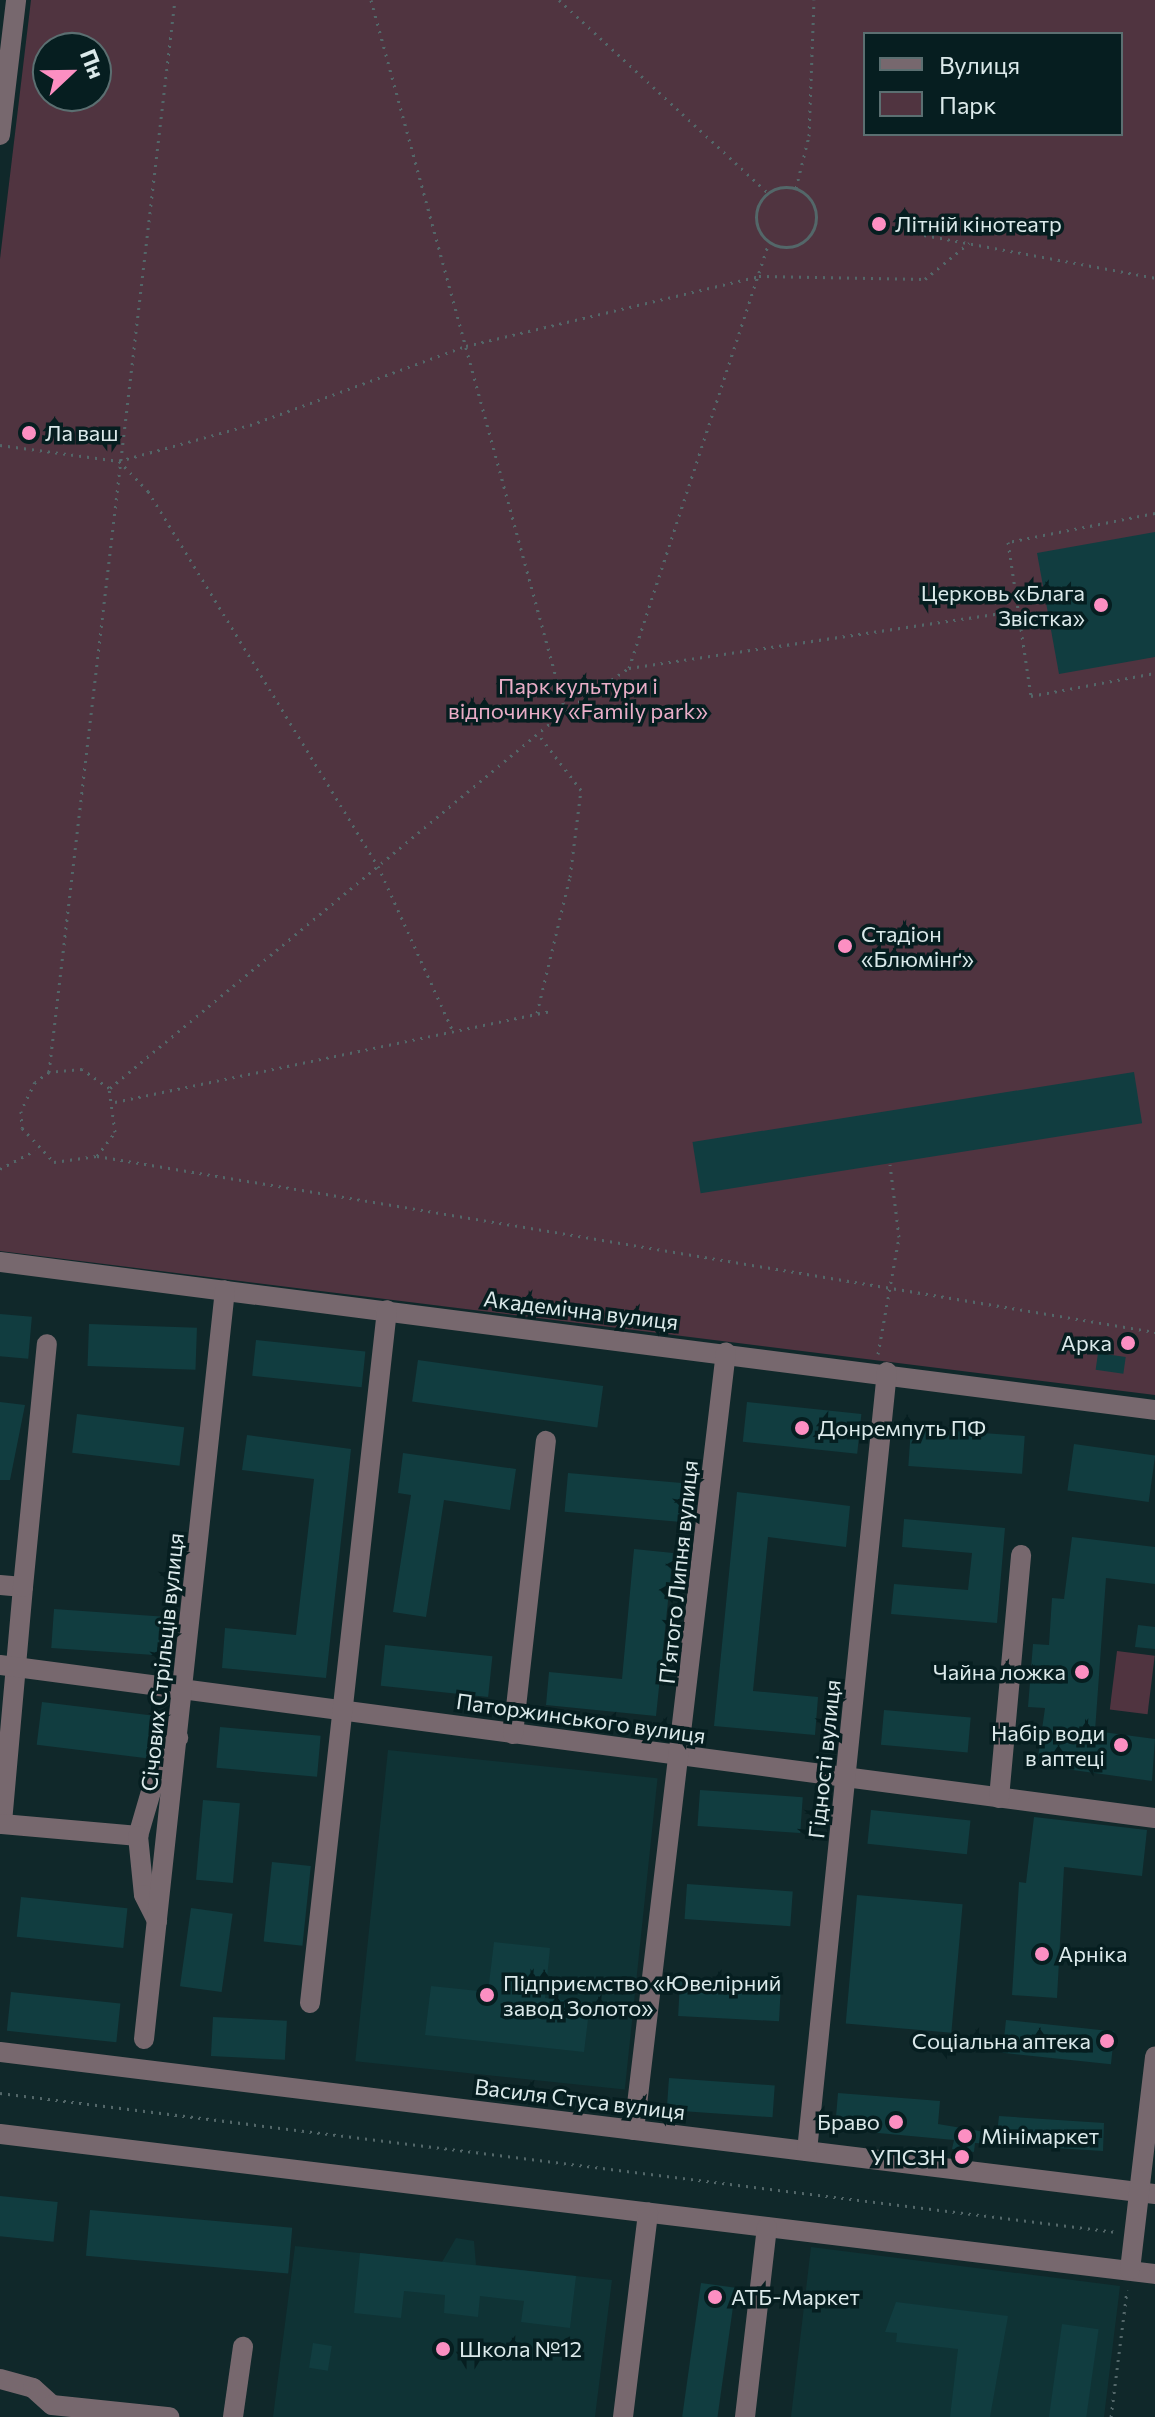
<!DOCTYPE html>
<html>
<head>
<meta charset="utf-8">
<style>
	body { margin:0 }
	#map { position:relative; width:1155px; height:2417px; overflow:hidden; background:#10282a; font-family:Commissioner,sans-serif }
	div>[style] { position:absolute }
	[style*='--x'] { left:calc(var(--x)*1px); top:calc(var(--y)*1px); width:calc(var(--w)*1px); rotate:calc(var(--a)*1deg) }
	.built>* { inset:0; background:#0f3335; transform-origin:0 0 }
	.green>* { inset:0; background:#503440; transform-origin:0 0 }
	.building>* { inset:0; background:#113d40; transform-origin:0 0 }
	.path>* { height:3px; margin-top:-1.5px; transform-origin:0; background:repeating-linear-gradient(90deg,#536769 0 2px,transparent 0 8px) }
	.path>.ring { margin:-1.5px; padding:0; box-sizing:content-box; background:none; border:3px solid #536769; border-radius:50% }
	.minor>* { height:20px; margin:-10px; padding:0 10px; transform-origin:10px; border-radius:10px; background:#77686e }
	.dots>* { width:22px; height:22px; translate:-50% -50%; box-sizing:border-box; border:4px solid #061e20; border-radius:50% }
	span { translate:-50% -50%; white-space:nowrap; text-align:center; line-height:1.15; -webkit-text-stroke:7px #061e20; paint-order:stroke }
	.poi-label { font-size:22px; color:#dbe9ea }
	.left { translate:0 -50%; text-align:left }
	.right { translate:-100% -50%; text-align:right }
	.park-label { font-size:22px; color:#eaaec8 }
	.street-label { font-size:22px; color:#dbe9ea }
	.legend { position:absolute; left:863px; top:32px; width:260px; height:104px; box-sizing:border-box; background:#061e20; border:2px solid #5b6f71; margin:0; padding:10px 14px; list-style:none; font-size:24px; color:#dbe9ea }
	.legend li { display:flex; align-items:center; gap:16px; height:40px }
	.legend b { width:40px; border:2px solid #5b6f71 }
	.north { position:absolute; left:32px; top:32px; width:80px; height:80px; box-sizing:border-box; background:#061e20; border:2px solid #5b6f71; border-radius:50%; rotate:68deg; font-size:22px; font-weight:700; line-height:32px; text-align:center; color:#dbe9ea }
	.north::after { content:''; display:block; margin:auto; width:28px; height:36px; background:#fc8fc2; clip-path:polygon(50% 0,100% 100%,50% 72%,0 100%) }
</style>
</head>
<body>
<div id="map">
	<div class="built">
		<i style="left:388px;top:1750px;width:271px;height:313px;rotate:6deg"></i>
		<i style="clip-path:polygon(456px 2238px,474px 2241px,476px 2265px,612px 2280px,595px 2417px,273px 2417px,295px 2246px,442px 2262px)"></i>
		<i style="clip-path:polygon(811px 2247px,1120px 2286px,1104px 2417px,791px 2417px)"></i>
	</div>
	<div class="green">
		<i style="clip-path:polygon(evenodd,31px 0,1155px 0,1155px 1395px,0 1251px,0 259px,31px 0,865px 34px,1121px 34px,1121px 134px,865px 134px,865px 34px,31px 0,48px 48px,96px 48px,96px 96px,48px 96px,48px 48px)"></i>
		<i style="left:1117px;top:1651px;width:38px;height:59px;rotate:7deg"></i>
	</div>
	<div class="building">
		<i style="clip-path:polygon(1155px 532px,1155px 657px,1059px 674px,1037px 553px)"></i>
		<i style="left:1134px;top:1072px;width:52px;height:447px;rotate:81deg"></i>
		<i style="left:0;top:1314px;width:32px;height:42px;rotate:5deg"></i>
		<i style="left:89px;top:1324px;width:108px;height:42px;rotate:2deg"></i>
		<i style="left:256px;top:1340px;width:110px;height:36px;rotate:6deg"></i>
		<i style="left:1098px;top:1353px;width:28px;height:17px;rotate:8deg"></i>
		<i style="left:418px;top:1360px;width:187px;height:42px;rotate:8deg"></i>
		<i style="clip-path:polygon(0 1402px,25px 1405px,10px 1480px,0 1480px)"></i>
		<i style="left:747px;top:1402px;width:115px;height:40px;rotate:6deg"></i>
		<i style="left:77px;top:1414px;width:108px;height:39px;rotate:7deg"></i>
		<i style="left:911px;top:1428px;width:114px;height:38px;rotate:4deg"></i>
		<i style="clip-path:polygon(247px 1435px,351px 1449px,326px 1678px,222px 1668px,225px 1628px,296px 1635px,314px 1479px,242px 1470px)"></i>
		<i style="left:1074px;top:1444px;width:82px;height:47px;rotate:8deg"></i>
		<i style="clip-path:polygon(403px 1453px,516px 1469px,510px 1510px,444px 1500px,426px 1617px,393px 1612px,411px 1495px,398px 1493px)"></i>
		<i style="left:568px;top:1473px;width:117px;height:39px;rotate:5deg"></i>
		<i style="clip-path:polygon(737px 1492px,850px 1506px,846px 1547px,768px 1537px,753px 1691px,818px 1697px,815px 1735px,714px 1726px)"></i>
		<i style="clip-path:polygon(904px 1519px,1005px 1528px,997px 1623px,891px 1614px,894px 1584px,968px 1590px,972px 1553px,902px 1547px)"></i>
		<i style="clip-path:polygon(1072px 1537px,1155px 1547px,1155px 1584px,1106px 1578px,1095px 1731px,1155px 1739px,1152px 1781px,1037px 1765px,1045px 1708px,1028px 1707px,1033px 1644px,1049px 1645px,1052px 1598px,1064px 1599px)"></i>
		<i style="clip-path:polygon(634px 1549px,673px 1553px,656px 1716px,546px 1705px,549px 1672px,622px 1679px)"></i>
		<i style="left:54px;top:1609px;width:107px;height:39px;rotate:4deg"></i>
		<i style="clip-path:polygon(1138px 1625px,1155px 1627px,1155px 1649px,1135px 1647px)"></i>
		<i style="left:385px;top:1645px;width:108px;height:41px;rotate:6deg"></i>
		<i style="left:42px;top:1702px;width:115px;height:43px;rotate:7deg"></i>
		<i style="left:884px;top:1710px;width:87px;height:35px;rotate:5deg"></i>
		<i style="left:220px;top:1727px;width:101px;height:41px;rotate:5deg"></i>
		<i style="left:700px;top:1790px;width:103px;height:36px;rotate:4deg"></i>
		<i style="left:203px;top:1800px;width:37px;height:80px;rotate:5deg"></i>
		<i style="left:871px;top:1810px;width:100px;height:34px;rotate:6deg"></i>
		<i style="clip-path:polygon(1034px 1817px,1147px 1830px,1142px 1876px,1064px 1867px,1057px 1998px,1012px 1995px,1019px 1882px,1026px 1883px)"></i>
		<i style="left:272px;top:1862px;width:39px;height:80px;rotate:6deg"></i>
		<i style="left:687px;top:1884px;width:106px;height:35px;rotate:4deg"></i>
		<i style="left:857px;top:1895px;width:106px;height:129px;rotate:5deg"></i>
		<i style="left:21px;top:1897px;width:107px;height:40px;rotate:6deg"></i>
		<i style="left:191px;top:1908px;width:42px;height:79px;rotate:8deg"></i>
		<i style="clip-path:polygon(494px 1942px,550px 1948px,545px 1998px,590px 2003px,584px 2052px,425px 2035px,431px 1986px,488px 1992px)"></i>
		<i style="left:680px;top:1981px;width:101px;height:35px;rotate:3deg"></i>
		<i style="left:11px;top:1992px;width:110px;height:39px;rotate:6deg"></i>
		<i style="left:213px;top:2017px;width:74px;height:39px;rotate:3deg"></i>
		<i style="left:1006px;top:2020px;width:109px;height:33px;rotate:6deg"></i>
		<i style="left:669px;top:2078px;width:106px;height:32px;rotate:4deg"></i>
		<i style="clip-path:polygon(838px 2093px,940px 2101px,938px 2124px,997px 2134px,999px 2116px,1104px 2123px,1103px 2151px,975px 2143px,974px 2152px,952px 2149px,954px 2140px,835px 2129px)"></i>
		<i style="left:0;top:2196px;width:58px;height:40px;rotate:6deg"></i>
		<i style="left:90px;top:2210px;width:203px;height:46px;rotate:5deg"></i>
		<i style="clip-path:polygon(360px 2253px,576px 2276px,570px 2328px,521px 2322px,524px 2301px,480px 2296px,478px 2317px,444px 2313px,445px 2295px,404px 2291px,401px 2318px,354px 2313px)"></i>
		<i style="left:701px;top:2283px;width:35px;height:135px;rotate:8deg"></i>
		<i style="clip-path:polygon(896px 2302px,1008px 2316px,990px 2417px,950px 2417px,958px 2349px,896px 2342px,897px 2333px,885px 2332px)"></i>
		<i style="left:1062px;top:2324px;width:37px;height:94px;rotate:8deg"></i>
		<i style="left:313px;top:2343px;width:19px;height:25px;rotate:9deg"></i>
	</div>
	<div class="path">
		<i style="--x:371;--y:0;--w:736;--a:74.72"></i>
		<i style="--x:559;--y:0;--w:284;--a:42.7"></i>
		<i class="ring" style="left:756px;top:187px;width:57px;height:57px"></i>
		<i style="--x:796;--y:188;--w:54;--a:-76"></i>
		<i style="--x:809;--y:136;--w:136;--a:-87.9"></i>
		<i style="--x:924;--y:235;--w:235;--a:10.5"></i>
		<i style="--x:0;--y:445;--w:120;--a:7.7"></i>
		<i style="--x:119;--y:461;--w:136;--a:-15.4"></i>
		<i style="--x:250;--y:425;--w:230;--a:-20.1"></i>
		<i style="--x:466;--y:346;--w:301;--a:-13.4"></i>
		<i style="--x:759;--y:276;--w:166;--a:1"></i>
		<i style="--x:925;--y:279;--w:57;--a:-39.3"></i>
		<i style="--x:119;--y:461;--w:42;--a:46"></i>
		<i style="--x:148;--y:491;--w:440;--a:58.5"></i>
		<i style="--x:378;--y:866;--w:181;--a:65.6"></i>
		<i style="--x:1155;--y:513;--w:150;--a:168.8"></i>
		<i style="--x:1008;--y:542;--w:156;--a:81.5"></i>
		<i style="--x:1031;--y:696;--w:126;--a:-10.5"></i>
		<i style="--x:629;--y:668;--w:447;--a:-71.8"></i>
		<i style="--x:537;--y:1013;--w:140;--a:-76.4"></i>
		<i style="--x:570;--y:877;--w:88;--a:-82.8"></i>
		<i style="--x:581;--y:790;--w:71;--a:-127.5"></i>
		<i style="--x:49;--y:1072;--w:1079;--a:-83.3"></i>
		<i style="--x:110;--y:1088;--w:591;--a:-39.64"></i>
		<i style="--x:565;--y:711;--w:77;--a:-33.9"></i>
		<i style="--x:629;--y:668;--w:392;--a:-8.4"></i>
		<i style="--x:115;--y:1102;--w:444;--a:-11.8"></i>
		<i style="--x:97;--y:1156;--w:30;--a:-53"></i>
		<i style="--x:115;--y:1132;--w:44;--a:-97.8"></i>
		<i style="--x:109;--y:1088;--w:33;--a:-145"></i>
		<i style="--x:82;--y:1069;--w:33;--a:175"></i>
		<i style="--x:49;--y:1072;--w:17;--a:144"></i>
		<i style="--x:35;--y:1082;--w:32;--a:116"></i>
		<i style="--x:21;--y:1111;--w:17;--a:87"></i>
		<i style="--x:22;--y:1128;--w:47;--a:46.7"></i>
		<i style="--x:54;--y:1162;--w:43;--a:-7.9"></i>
		<i style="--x:97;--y:1156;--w:1073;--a:9.44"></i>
		<i style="--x:0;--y:1169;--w:40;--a:-28"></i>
		<i style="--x:878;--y:1354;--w:119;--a:-79.8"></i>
		<i style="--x:899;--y:1237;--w:73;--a:-97.1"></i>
		<i style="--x:0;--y:2093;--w:1125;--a:7.1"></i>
		<i style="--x:1111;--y:2417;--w:128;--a:-82.8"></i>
	</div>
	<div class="minor">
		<i style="--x:0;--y:135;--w:136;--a:-83.2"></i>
		<i style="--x:0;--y:1262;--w:1164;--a:7.3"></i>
		<i style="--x:0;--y:1585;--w:23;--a:5"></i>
		<i style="--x:23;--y:1587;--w:238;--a:95.1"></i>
		<i style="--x:2;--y:1824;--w:137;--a:5"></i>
		<i style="--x:138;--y:1836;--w:85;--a:-73.7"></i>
		<i style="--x:162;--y:1754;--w:23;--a:-45"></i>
		<i style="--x:23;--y:1587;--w:244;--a:-84.4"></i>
		<i style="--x:0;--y:1665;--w:1165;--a:7.55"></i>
		<i style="--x:513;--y:1734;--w:295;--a:-83.6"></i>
		<i style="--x:999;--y:1798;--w:244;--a:-84.8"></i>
		<i style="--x:138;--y:1836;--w:59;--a:84.2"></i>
		<i style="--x:144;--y:1895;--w:29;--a:63"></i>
		<i style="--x:310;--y:2003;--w:697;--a:-83.66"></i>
		<i style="--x:144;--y:2039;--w:753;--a:-83.83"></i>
		<i style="--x:0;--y:2052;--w:1164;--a:7.01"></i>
		<i style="--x:634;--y:2130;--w:783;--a:-83.26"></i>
		<i style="--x:0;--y:2134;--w:1163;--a:6.91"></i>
		<i style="--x:807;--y:2151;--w:783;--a:-84.14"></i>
		<i style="--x:1130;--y:2270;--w:215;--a:-83.3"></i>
		<i style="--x:0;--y:2379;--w:34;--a:15"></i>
		<i style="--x:33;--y:2388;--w:25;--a:42"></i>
		<i style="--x:52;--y:2405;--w:118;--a:5.9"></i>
		<i style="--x:233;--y:2417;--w:71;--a:-81.9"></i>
		<i style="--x:623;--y:2417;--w:206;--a:-83"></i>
		<i style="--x:745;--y:2417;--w:191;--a:-83.4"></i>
	</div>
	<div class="dots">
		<i style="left:879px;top:224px;background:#fc8fc2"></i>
		<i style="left:29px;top:433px;background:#fc8fc2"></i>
		<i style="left:1101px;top:605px;background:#fc8fc2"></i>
		<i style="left:845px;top:946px;background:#fc8fc2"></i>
		<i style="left:1128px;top:1343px;background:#fc8fc2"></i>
		<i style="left:802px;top:1428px;background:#fc8fc2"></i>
		<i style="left:1082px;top:1672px;background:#fc8fc2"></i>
		<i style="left:1121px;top:1745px;background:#fc8fc2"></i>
		<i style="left:1042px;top:1954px;background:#fc8fc2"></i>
		<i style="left:487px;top:1995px;background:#fc8fc2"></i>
		<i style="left:1107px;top:2041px;background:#fc8fc2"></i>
		<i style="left:896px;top:2122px;background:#fc8fc2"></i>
		<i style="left:965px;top:2136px;background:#fc8fc2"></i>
		<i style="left:962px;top:2157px;background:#fc8fc2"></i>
		<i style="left:715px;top:2297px;background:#fc8fc2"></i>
		<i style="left:443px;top:2349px;background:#fc8fc2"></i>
	</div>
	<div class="poi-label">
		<span class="left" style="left:895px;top:224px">Літній кінотеатр</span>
		<span class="left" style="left:45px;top:433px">Ла ваш</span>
		<span class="right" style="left:1085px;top:605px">Церковь «Блага<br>Звістка»</span>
		<span class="left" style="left:861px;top:946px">Стадіон<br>«Блюмінґ»</span>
		<span class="right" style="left:1112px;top:1343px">Арка</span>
		<span class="left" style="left:818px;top:1428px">Донремпуть ПФ</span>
		<span class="right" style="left:1066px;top:1672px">Чайна ложка</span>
		<span class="right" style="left:1105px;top:1745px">Набір води<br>в аптеці</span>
		<span class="left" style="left:1058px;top:1954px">Арніка</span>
		<span class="left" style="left:503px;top:1995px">Підприємство «Ювелірний<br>завод Золото»</span>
		<span class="right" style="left:1091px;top:2041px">Соціальна аптека</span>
		<span class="right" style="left:880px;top:2122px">Браво</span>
		<span class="left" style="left:981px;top:2136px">Мінімаркет</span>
		<span class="right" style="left:946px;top:2157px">УПСЗН</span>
		<span class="left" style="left:731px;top:2297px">АТБ-Маркет</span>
		<span class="left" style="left:459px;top:2349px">Школа №12</span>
	</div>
	<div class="park-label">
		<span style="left:578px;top:698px">Парк культури і<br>відпочинку «Family park»</span>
	</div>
	<div class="street-label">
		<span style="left:581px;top:1310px;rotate:7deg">Академічна вулиця</span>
		<span style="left:678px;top:1572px;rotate:-84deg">П’ятого Липня вулиця</span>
		<span style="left:162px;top:1662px;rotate:-84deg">Січових Стрільців вулиця</span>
		<span style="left:581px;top:1718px;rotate:8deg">Паторжинського вулиця</span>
		<span style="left:824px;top:1759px;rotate:-84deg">Гідності вулиця</span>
		<span style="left:580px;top:2099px;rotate:7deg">Василя Стуса вулиця</span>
	</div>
	<ul class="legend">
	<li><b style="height:10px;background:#77686e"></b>Вулиця</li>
	<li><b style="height:22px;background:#503440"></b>Парк</li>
	</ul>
	<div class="north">Пн</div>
</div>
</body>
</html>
